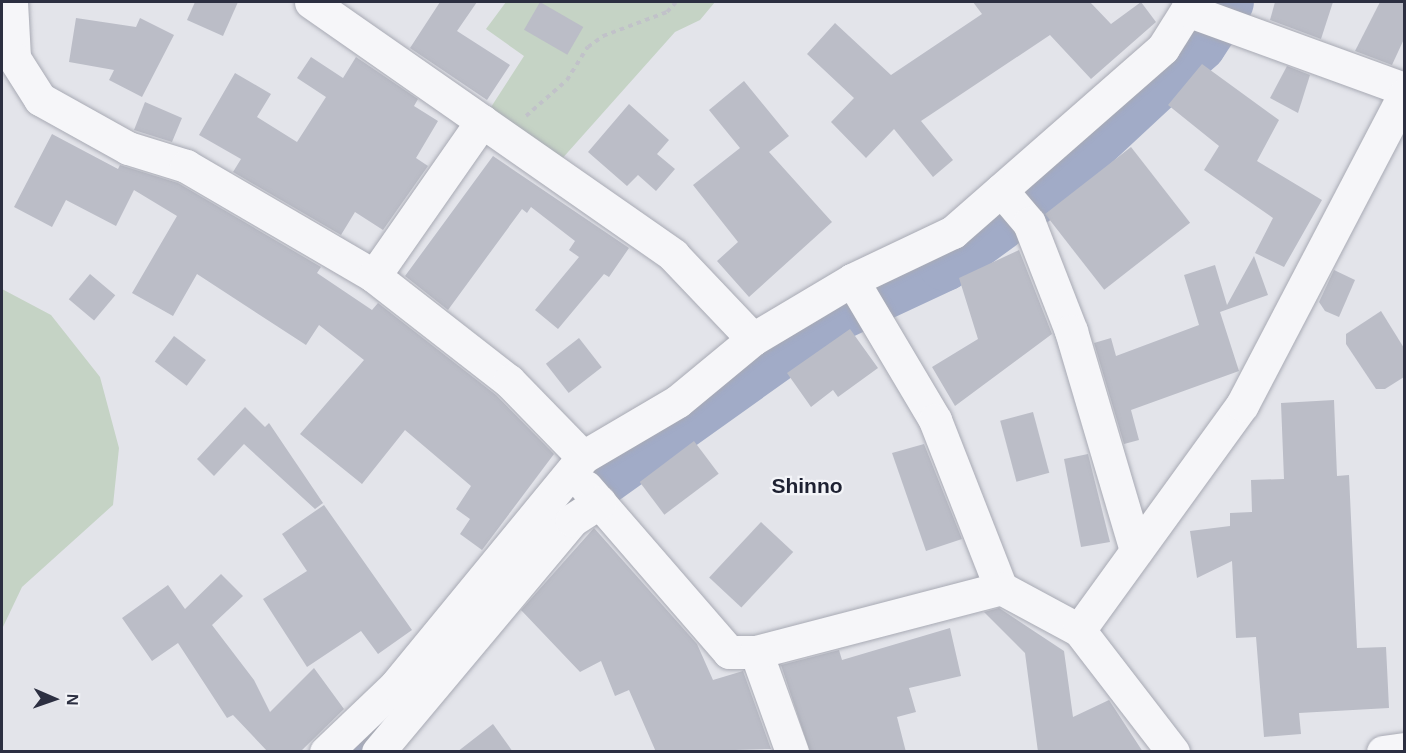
<!DOCTYPE html>
<html>
<head>
<meta charset="utf-8">
<style>
	body { margin:0 }
	#map { position:relative; width:1406px; height:753px; overflow:hidden; background:#e3e4ea; font-family:Arial,sans-serif }
	div>[style] { position:absolute }
	[style*='--x'] { left:calc(var(--x)*1px); top:calc(var(--y)*1px); width:calc(var(--w)*1px); rotate:calc(var(--a)*1deg) }
	.green>* { inset:0; background:#c5d3c5 }
	.river>* { height:54px; margin:-27px; padding:0 27px; transform-origin:27px; border-radius:27px; background:#a1abc7 }
	.building>* { inset:0; background:#bbbdc7; transform-origin:0 0 }
	.path>* { height:4px; margin-top:-2px; transform-origin:0; background:repeating-linear-gradient(90deg,#c1c2c9 0 4.5px,transparent 0 9px) }
	.roads { filter:drop-shadow(0 0 2px #a8aab4) drop-shadow(0 0 2px #a8aab4) }
	.minor>* { height:33px; margin:-16.5px; padding:0 16.5px; transform-origin:16.5px; border-radius:16.5px; background:#f6f6f9 }
	span { translate:-50% -50%; white-space:nowrap; text-align:center; line-height:1.15; -webkit-text-stroke:4.5px #f3f4f8; paint-order:stroke }
	.quarter-label { font-size:21px; color:#1e2132; font-weight:700 }
	.frame { position:absolute; inset:0; border:3px solid #2c2f41; pointer-events:none }
	.north { position:absolute; left:24px; top:669px; width:60px; height:60px; -webkit-text-stroke:4px #f3f4f8; paint-order:stroke; rotate:92deg; font-size:16px; font-weight:700; line-height:24px; text-align:center; color:#2c2f41 }
	.north::after { content:''; display:block; margin:auto; width:21px; height:27px; background:#2c2f41; clip-path:polygon(50% 0,100% 100%,50% 72%,0 100%) }
</style>
</head>
<body>
<div id="map">
	<div class="green">
		<i style="clip-path:polygon(506px 2px,715px 2px,700px 20px,675px 32px,552px 170px,482px 121px,524px 56px,486px 29px)"></i>
		<i style="clip-path:polygon(2px 289px,51px 315px,100px 377px,119px 448px,113px 505px,22px 587px,2px 629px)"></i>
	</div>
	<div class="river">
		<i style="--x:547;--y:528;--w:30;--a:-50"></i>
		<i style="--x:566;--y:505;--w:320;--a:-35.5"></i>
		<i style="--x:827;--y:319;--w:130;--a:-25"></i>
		<i style="--x:945;--y:264;--w:108;--a:-36.3"></i>
		<i style="--x:1032;--y:200;--w:228;--a:-42.9"></i>
		<i style="--x:1199;--y:45;--w:51;--a:-56.9"></i>
		<i style="--x:349;--y:752;--w:115;--a:-45.7"></i>
	</div>
	<div class="building">
		<i style="clip-path:polygon(195px 2px,238px 2px,223px 36px,187px 20px)"></i>
		<i style="clip-path:polygon(440px 2px,477px 2px,457px 31px,510px 65px,487px 100px,410px 48px)"></i>
		<i style="left:540px;top:2px;width:50px;height:32px;rotate:30deg"></i>
		<i style="clip-path:polygon(973px 2px,1090px 2px,1111px 24px,1141px 2px,1156px 22px,1091px 79px,1050px 35px,921px 121px,953px 160px,933px 177px,894px 129px,866px 158px,831px 122px,854px 98px,807px 54px,835px 23px,891px 75px,982px 14px)"></i>
		<i style="clip-path:polygon(1275px 2px,1333px 2px,1321px 39px,1270px 20px)"></i>
		<i style="clip-path:polygon(1380px 2px,1404px 2px,1404px 39px,1392px 65px,1355px 51px)"></i>
		<i style="clip-path:polygon(76px 18px,136px 27px,140px 18px,174px 35px,142px 97px,109px 80px,114px 70px,69px 62px)"></i>
		<i style="clip-path:polygon(311px 57px,343px 78px,356px 57px,418px 99px,414px 106px,438px 121px,416px 158px,428px 166px,383px 230px,355px 212px,341px 235px,233px 172px,241px 159px,199px 135px,235px 73px,271px 94px,257px 117px,297px 142px,326px 97px,297px 78px)"></i>
		<i style="clip-path:polygon(1202px 64px,1279px 120px,1257px 161px,1322px 200px,1284px 267px,1255px 253px,1273px 218px,1204px 170px,1219px 146px,1168px 105px)"></i>
		<i style="clip-path:polygon(1287px 66px,1310px 75px,1298px 113px,1270px 98px)"></i>
		<i style="clip-path:polygon(744px 81px,789px 136px,769px 152px,832px 222px,749px 297px,717px 261px,738px 242px,693px 185px,740px 148px,709px 110px)"></i>
		<i style="clip-path:polygon(145px 102px,182px 118px,172px 142px,134px 130px)"></i>
		<i style="clip-path:polygon(629px 104px,669px 140px,657px 154px,675px 169px,656px 191px,638px 175px,627px 186px,588px 152px)"></i>
		<i style="clip-path:polygon(52px 134px,118px 169px,120px 165px,178px 183px,321px 267px,317px 273px,372px 310px,378px 303px,496px 395px,554px 454px,482px 550px,460px 534px,470px 519px,456px 509px,471px 486px,405px 430px,362px 484px,300px 434px,364px 360px,319px 325px,306px 345px,197px 274px,173px 316px,132px 293px,177px 216px,134px 190px,116px 226px,66px 200px,52px 227px,14px 207px)"></i>
		<i style="left:1131px;top:147px;width:96px;height:109px;rotate:52deg"></i>
		<i style="clip-path:polygon(493px 156px,629px 248px,609px 277px,604px 274px,558px 329px,535px 310px,579px 257px,569px 250px,575px 241px,531px 207px,527px 213px,522px 209px,448px 310px,405px 276px)"></i>
		<i style="clip-path:polygon(1019px 250px,1052px 334px,955px 406px,932px 367px,978px 339px,959px 278px)"></i>
		<i style="clip-path:polygon(1254px 256px,1268px 295px,1220px 312px,1239px 371px,1131px 410px,1139px 440px,1124px 444px,1094px 343px,1111px 338px,1116px 356px,1199px 325px,1184px 275px,1215px 265px,1227px 305px)"></i>
		<i style="clip-path:polygon(1334px 270px,1355px 280px,1339px 317px,1325px 311px,1319px 302px)"></i>
		<i style="left:90px;top:274px;width:33px;height:33px;rotate:40deg"></i>
		<i style="clip-path:polygon(1381px 311px,1404px 348px,1404px 377px,1385px 389px,1376px 389px,1346px 344px,1346px 334px)"></i>
		<i style="clip-path:polygon(850px 329px,878px 368px,838px 397px,833px 390px,811px 407px,787px 373px)"></i>
		<i style="left:174px;top:336px;width:40px;height:32px;rotate:37deg"></i>
		<i style="left:579px;top:338px;width:37px;height:42px;rotate:52deg"></i>
		<i style="clip-path:polygon(1334px 400px,1337px 476px,1349px 475px,1357px 648px,1386px 647px,1389px 708px,1299px 713px,1301px 734px,1264px 737px,1256px 637px,1236px 638px,1232px 561px,1197px 578px,1190px 531px,1230px 526px,1230px 513px,1252px 512px,1251px 480px,1284px 479px,1281px 403px)"></i>
		<i style="clip-path:polygon(245px 407px,265px 427px,269px 423px,323px 503px,315px 509px,244px 444px,214px 476px,197px 459px)"></i>
		<i style="left:1033px;top:412px;width:63px;height:34px;rotate:75deg"></i>
		<i style="left:694px;top:441px;width:41px;height:68px;rotate:53deg"></i>
		<i style="clip-path:polygon(924px 444px,962px 539px,926px 551px,892px 453px)"></i>
		<i style="clip-path:polygon(1088px 454px,1110px 542px,1081px 547px,1064px 459px)"></i>
		<i style="clip-path:polygon(324px 505px,412px 630px,378px 654px,361px 631px,307px 667px,263px 599px,307px 571px,282px 534px)"></i>
		<i style="left:761px;top:522px;width:44px;height:76px;rotate:43deg"></i>
		<i style="clip-path:polygon(594px 528px,697px 644px,713px 680px,743px 671px,771px 749px,656px 752px,629px 690px,615px 696px,601px 661px,580px 672px,521px 610px)"></i>
		<i style="clip-path:polygon(221px 574px,243px 596px,212px 625px,254px 680px,270px 712px,314px 668px,344px 709px,300px 752px,268px 752px,233px 715px,227px 718px,178px 643px,152px 661px,122px 618px,168px 585px,185px 609px)"></i>
		<i style="clip-path:polygon(999px 608px,1064px 651px,1073px 717px,1109px 700px,1143px 752px,1038px 752px,1025px 653px,984px 612px)"></i>
		<i style="clip-path:polygon(950px 628px,961px 676px,909px 688px,916px 712px,897px 717px,906px 752px,810px 752px,781px 665px,839px 650px,842px 660px)"></i>
		<i style="clip-path:polygon(493px 724px,513px 752px,457px 752px)"></i>
	</div>
	<div class="path">
		<i style="--x:526;--y:116;--w:55;--a:-41.3"></i>
		<i style="--x:567;--y:80;--w:39;--a:-58"></i>
		<i style="--x:588;--y:47;--w:19;--a:-36"></i>
		<i style="--x:603;--y:36;--w:68;--a:-20.6"></i>
		<i style="--x:667;--y:12;--w:13;--a:-48"></i>
	</div>
	<div class="roads">
		<div class="minor">
			<i style="--x:11;--y:2;--w:56;--a:86.9"></i>
			<i style="--x:14;--y:58;--w:49;--a:57.6"></i>
			<i style="--x:40;--y:99;--w:101;--a:29.1"></i>
			<i style="--x:128;--y:148;--w:61;--a:17.2"></i>
			<i style="--x:186;--y:166;--w:218;--a:30.3"></i>
			<i style="--x:374;--y:276;--w:171;--a:37.9"></i>
			<i style="--x:509;--y:381;--w:106;--a:45.8"></i>
			<i style="--x:311;--y:2;--w:442;--a:34.9"></i>
			<i style="--x:673;--y:255;--w:116;--a:46.4"></i>
			<i style="--x:753;--y:339;--w:115;--a:-30.8"></i>
			<i style="--x:852;--y:280;--w:112;--a:-25.4"></i>
			<i style="--x:953;--y:232;--w:279;--a:-41.2"></i>
			<i style="--x:1163;--y:48;--w:54;--a:-57.8"></i>
			<i style="--x:1187;--y:10;--w:231;--a:20"></i>
			<i style="--x:1001;--y:190;--w:43;--a:49.7"></i>
			<i style="--x:1029;--y:223;--w:116;--a:68.7"></i>
			<i style="--x:1071;--y:331;--w:229;--a:73.5"></i>
			<i style="--x:374;--y:276;--w:189;--a:-55.1"></i>
			<i style="--x:852;--y:280;--w:163;--a:59.3"></i>
			<i style="--x:935;--y:420;--w:180;--a:68.6"></i>
			<i style="--x:586;--y:487;--w:218;--a:49.1"></i>
			<i style="--x:729;--y:652;--w:27;--a:0"></i>
			<i style="--x:326;--y:752;--w:97;--a:-43.7"></i>
			<i style="--x:396;--y:685;--w:295;--a:-50.6"></i>
			<i style="--x:583;--y:457;--w:110;--a:-30.5"></i>
			<i style="--x:678;--y:401;--w:97;--a:-39.6"></i>
			<i style="--x:378;--y:752;--w:302;--a:-50.1"></i>
			<i style="--x:572;--y:520;--w:33;--a:-33"></i>
			<i style="--x:792;--y:752;--w:106;--a:-109.8"></i>
			<i style="--x:756;--y:652;--w:253;--a:-14.6"></i>
			<i style="--x:1001;--y:588;--w:89;--a:28.3"></i>
			<i style="--x:1173;--y:752;--w:154;--a:-127.6"></i>
			<i style="--x:1079;--y:630;--w:278;--a:-54.1"></i>
			<i style="--x:1242;--y:405;--w:350;--a:-62.4"></i>
			<i style="--x:1383;--y:752;--w:21;--a:-8"></i>
		</div>
	</div>
	<div class="quarter-label">
		<span style="left:807px;top:486px">Shinno</span>
	</div>
	<div class="frame"></div>
	<div class="north">N</div>
</div>
</body>
</html>
